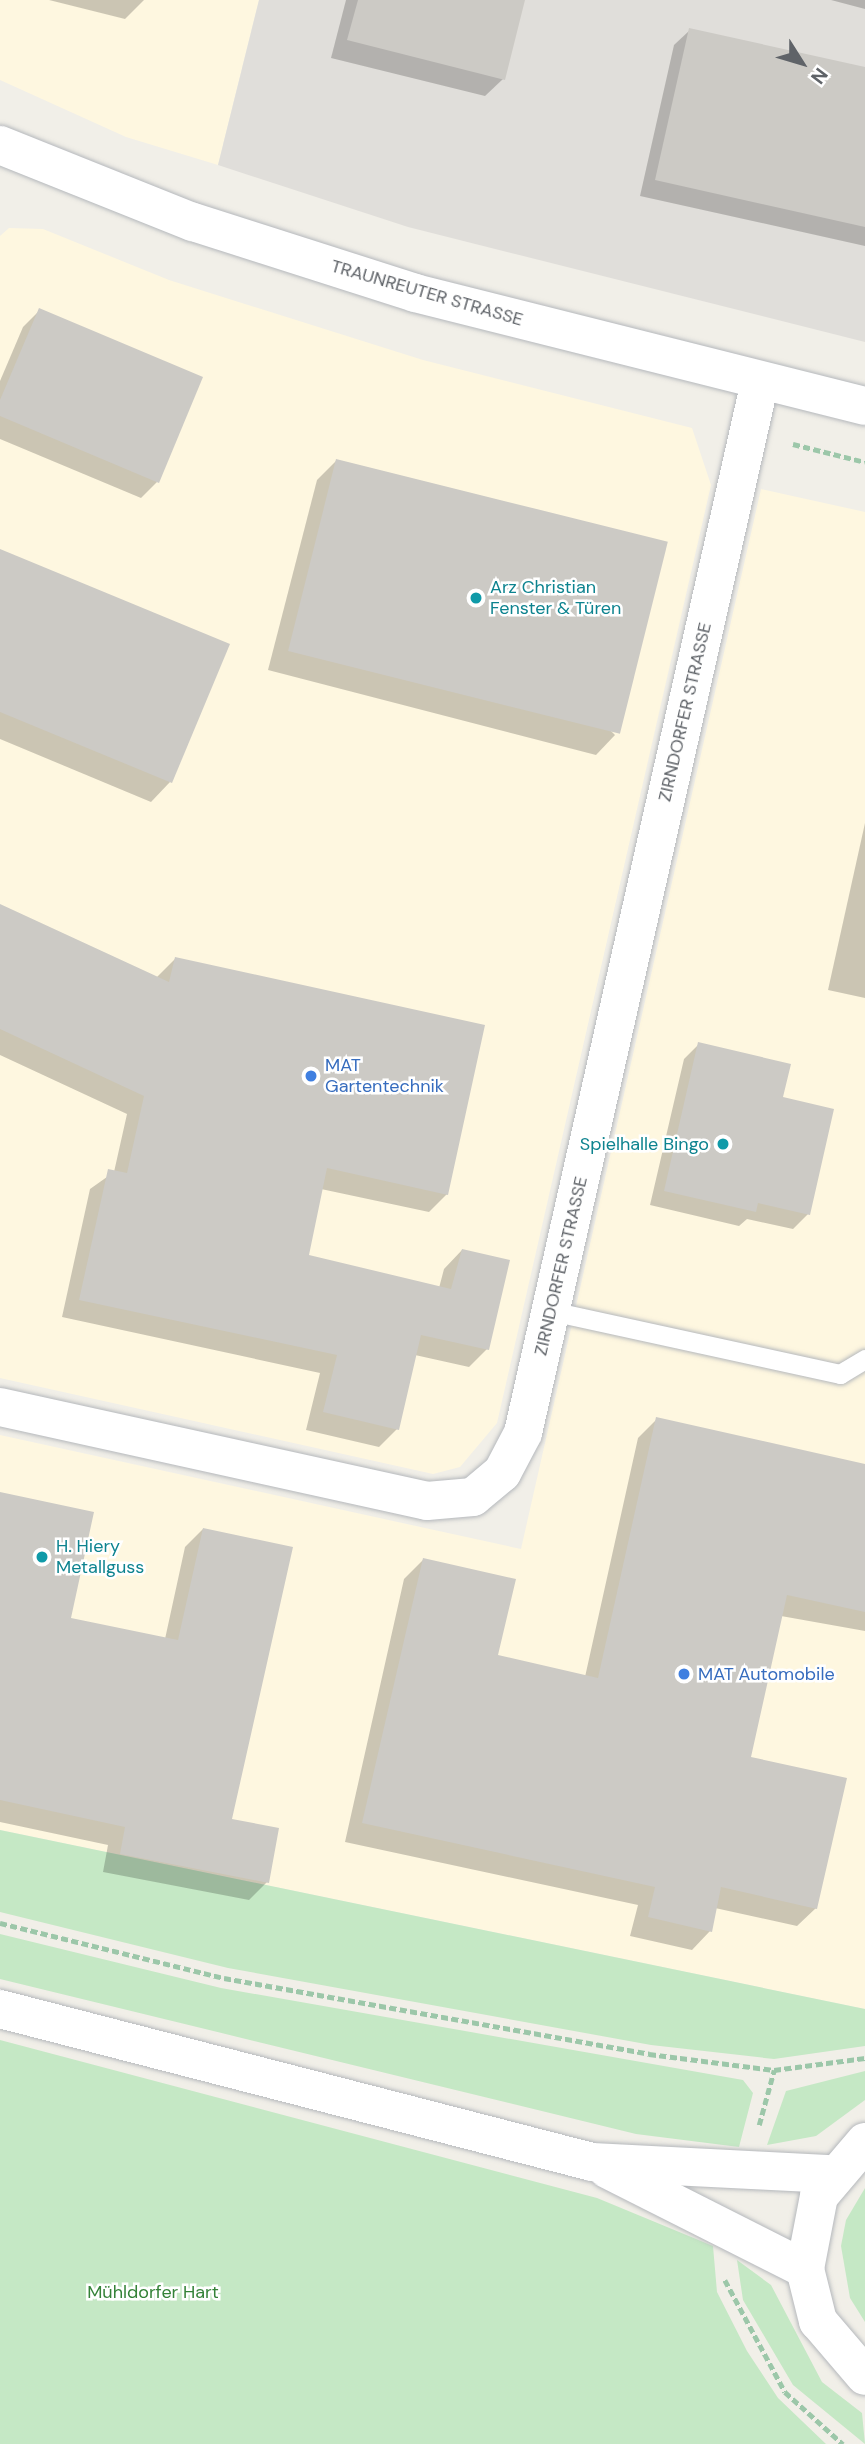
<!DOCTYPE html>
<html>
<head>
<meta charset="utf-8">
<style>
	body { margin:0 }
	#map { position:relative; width:865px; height:2444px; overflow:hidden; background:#f1efe8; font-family:"DM Sans",sans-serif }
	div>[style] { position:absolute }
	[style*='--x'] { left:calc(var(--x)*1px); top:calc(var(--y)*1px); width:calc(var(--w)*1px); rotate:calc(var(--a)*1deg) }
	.commercial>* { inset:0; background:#fef7e0 }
	.industrial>* { inset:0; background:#e0deda }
	.green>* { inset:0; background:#c5e8c5 }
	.shadow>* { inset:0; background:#0003 }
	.building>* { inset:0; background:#cccac5; transform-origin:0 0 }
	.path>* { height:4.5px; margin-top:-2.25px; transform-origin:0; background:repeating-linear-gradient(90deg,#9cc7a9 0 7px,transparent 0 10.5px) }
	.roads { filter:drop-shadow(0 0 2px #b5b8bc) drop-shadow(0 0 2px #b5b8bc) }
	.service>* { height:19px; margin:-9.5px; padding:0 9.5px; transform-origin:9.5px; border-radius:9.5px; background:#fff }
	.minor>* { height:38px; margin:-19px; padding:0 19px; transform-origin:19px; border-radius:19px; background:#fff }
	.secondary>* { height:38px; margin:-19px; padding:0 19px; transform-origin:19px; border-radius:19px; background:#fff }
	.dots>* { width:19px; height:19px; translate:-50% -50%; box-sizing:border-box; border:4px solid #fff; border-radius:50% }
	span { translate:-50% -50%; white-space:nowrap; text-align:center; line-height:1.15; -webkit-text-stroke:5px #fff; paint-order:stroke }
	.street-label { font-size:18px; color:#5f6368 }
	.culture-label { font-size:18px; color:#0d838f }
	.left { translate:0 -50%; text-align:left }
	.right { translate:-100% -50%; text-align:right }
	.shop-label { font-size:18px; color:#366cbe }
	.park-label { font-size:18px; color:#348238 }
	.north { position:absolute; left:767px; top:28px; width:70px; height:70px; -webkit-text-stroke:5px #fff; paint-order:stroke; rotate:127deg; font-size:19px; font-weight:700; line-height:28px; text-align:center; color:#5f6368 }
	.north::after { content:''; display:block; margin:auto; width:24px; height:32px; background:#5f6368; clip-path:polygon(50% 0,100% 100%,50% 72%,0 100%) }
</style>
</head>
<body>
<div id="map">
	<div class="commercial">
		<i style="clip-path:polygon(0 0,259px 0,218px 165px,126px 137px,0 80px)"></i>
		<i style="clip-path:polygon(9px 228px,43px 229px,169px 280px,423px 360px,692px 428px,711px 485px,497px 1423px,460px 1467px,433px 1474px,0 1378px,0 236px)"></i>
		<i style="clip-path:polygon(761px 489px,865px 512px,865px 2009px,0 1830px,0 1435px,521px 1549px)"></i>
	</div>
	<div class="industrial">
		<i style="clip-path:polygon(259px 0,865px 0,865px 342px,408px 227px,218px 165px)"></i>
	</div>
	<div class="green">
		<i style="clip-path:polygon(0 1830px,865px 2009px,865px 2046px,774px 2059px,651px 2045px,228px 1968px,0 1912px)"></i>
		<i style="clip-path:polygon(0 1934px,221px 1988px,743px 2080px,753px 2093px,739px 2147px,636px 2134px,0 1979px)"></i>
		<i style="clip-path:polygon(0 2040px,597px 2198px,713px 2246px,717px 2292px,747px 2351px,778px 2398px,826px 2444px,0 2444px)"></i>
		<i style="clip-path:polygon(865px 2071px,865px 2100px,816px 2136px,767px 2145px,786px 2091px)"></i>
		<i style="clip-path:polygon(865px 2188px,865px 2322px,850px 2298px,841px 2246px,846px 2220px)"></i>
		<i style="clip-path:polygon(737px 2260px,771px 2285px,822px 2382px,862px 2413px,865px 2444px,793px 2385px,743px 2300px)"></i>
	</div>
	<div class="shadow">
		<i style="clip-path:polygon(49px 0,144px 0,125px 19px)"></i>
		<i style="clip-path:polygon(346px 0,523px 0,503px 79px,485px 96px,331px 58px)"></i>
		<i style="clip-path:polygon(831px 0,865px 0,865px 9px)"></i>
		<i style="clip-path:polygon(690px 30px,865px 69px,865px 246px,640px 196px,674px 45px)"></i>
		<i style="clip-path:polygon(39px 311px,157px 482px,141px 498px,0 439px,0 381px,23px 327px)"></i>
		<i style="clip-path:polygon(337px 460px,615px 735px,596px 755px,268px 670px,317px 480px)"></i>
		<i style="clip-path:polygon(0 551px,170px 782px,151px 802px,0 739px)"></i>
		<i style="clip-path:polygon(865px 823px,865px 998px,828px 990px)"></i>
		<i style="clip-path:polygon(0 905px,156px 978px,175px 959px,447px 1194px,429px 1212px,321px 1189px,307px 1256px,439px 1288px,444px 1269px,462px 1250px,487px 1349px,469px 1367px,415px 1355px,397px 1429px,379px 1447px,306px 1430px,320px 1373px,62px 1317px,90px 1189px,114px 1172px,127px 1114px,0 1055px)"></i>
		<i style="clip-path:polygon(699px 1044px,781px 1098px,808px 1214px,793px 1229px,747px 1219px,739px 1226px,650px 1205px,684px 1059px)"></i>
		<i style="clip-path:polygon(657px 1419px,865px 1466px,865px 1631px,781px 1616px,749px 1758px,816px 1908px,797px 1926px,715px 1908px,710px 1931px,692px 1950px,630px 1936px,638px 1905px,345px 1842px,404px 1579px,423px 1560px,496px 1656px,585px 1677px,638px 1438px)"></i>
		<i style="clip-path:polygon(0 1494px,69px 1619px,165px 1639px,185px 1547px,203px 1529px,230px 1821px,267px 1882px,249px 1900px,103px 1872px,108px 1845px,0 1822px)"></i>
	</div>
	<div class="building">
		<i style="clip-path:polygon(358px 0,525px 0,505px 80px,347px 40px)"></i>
		<i style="clip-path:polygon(689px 28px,865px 67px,865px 227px,655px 180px)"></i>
		<i style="clip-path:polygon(39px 308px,203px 377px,159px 483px,0 416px,0 400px)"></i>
		<i style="left:336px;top:459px;width:342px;height:198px;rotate:14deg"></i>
		<i style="clip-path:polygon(0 549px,230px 644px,172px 783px,0 712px)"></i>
		<i style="clip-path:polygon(0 904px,169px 982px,175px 957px,485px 1025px,448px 1195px,327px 1168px,309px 1255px,451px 1289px,462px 1249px,510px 1260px,489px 1350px,421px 1335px,399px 1430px,323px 1412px,337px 1355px,79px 1300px,108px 1169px,127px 1173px,144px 1096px,0 1029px)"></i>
		<i style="clip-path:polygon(698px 1042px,791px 1064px,783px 1097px,834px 1109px,810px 1215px,758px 1203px,756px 1212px,664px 1191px)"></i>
		<i style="clip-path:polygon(656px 1417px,865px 1464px,865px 1612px,787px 1595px,751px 1757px,847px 1778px,817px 1909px,721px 1887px,712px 1932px,648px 1917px,655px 1887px,362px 1823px,423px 1558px,516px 1579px,498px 1655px,598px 1678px)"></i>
		<i style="clip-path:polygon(0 1492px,94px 1512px,71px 1618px,178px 1640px,203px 1528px,293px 1547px,232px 1819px,279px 1828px,269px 1883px,120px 1854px,125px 1827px,0 1800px)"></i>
	</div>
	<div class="path">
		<i style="--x:793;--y:444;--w:74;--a:14"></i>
		<i style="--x:0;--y:1923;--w:231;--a:13.8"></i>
		<i style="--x:224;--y:1978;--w:432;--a:10.1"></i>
		<i style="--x:649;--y:2054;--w:126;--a:7.3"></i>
		<i style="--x:774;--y:2070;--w:92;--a:-7.5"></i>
		<i style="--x:759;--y:2125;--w:57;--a:-74.7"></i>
		<i style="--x:725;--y:2280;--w:127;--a:61.8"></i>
		<i style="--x:785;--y:2392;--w:78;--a:41.9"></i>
	</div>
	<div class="roads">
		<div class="service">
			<i style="--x:551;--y:1311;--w:296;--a:12.3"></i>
			<i style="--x:840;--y:1374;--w:29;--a:-31"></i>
		</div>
		<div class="minor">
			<i style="--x:0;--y:145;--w:208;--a:21.8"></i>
			<i style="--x:193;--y:222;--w:233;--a:17.7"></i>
			<i style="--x:415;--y:293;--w:464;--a:14.1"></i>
			<i style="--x:0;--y:1407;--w:437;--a:12.4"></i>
			<i style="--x:427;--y:1501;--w:46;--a:-5"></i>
			<i style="--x:473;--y:1497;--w:38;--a:-40"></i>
			<i style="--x:502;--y:1473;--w:45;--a:-62.3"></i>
			<i style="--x:523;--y:1433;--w:1078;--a:-77.3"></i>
		</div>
		<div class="secondary">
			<i style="--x:0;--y:2009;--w:611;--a:14.49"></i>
			<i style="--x:592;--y:2162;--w:240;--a:2.9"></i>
			<i style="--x:865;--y:2142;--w:71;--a:130.4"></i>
			<i style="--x:819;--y:2196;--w:74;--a:100.9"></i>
			<i style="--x:805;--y:2269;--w:54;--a:76"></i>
			<i style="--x:818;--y:2321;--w:72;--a:49.5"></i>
			<i style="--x:607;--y:2169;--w:222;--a:26.8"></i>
		</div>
	</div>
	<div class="dots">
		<i style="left:476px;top:598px;background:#0f9aa8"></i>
		<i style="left:311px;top:1076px;background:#3f7fe0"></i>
		<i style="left:723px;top:1144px;background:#0f9aa8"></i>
		<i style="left:42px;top:1557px;background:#0f9aa8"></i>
		<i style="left:684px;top:1674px;background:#3f7fe0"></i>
	</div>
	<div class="street-label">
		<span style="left:427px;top:293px;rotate:16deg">TRAUNREUTER STRASSE</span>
		<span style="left:685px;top:712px;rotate:-77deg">ZIRNDORFER STRASSE</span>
		<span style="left:561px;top:1266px;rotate:-77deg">ZIRNDORFER STRASSE</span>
	</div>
	<div class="culture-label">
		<span class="left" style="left:490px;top:598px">Arz Christian<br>Fenster &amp; Türen</span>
		<span class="right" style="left:709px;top:1144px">Spielhalle Bingo</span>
		<span class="left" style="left:56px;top:1557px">H. Hiery<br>Metallguss</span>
	</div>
	<div class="shop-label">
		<span class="left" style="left:325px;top:1076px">MAT<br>Gartentechnik</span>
		<span class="left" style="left:698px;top:1674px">MAT Automobile</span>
	</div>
	<div class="park-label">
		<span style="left:153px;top:2292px">Mühldorfer Hart</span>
	</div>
	<div class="north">N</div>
</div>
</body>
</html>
